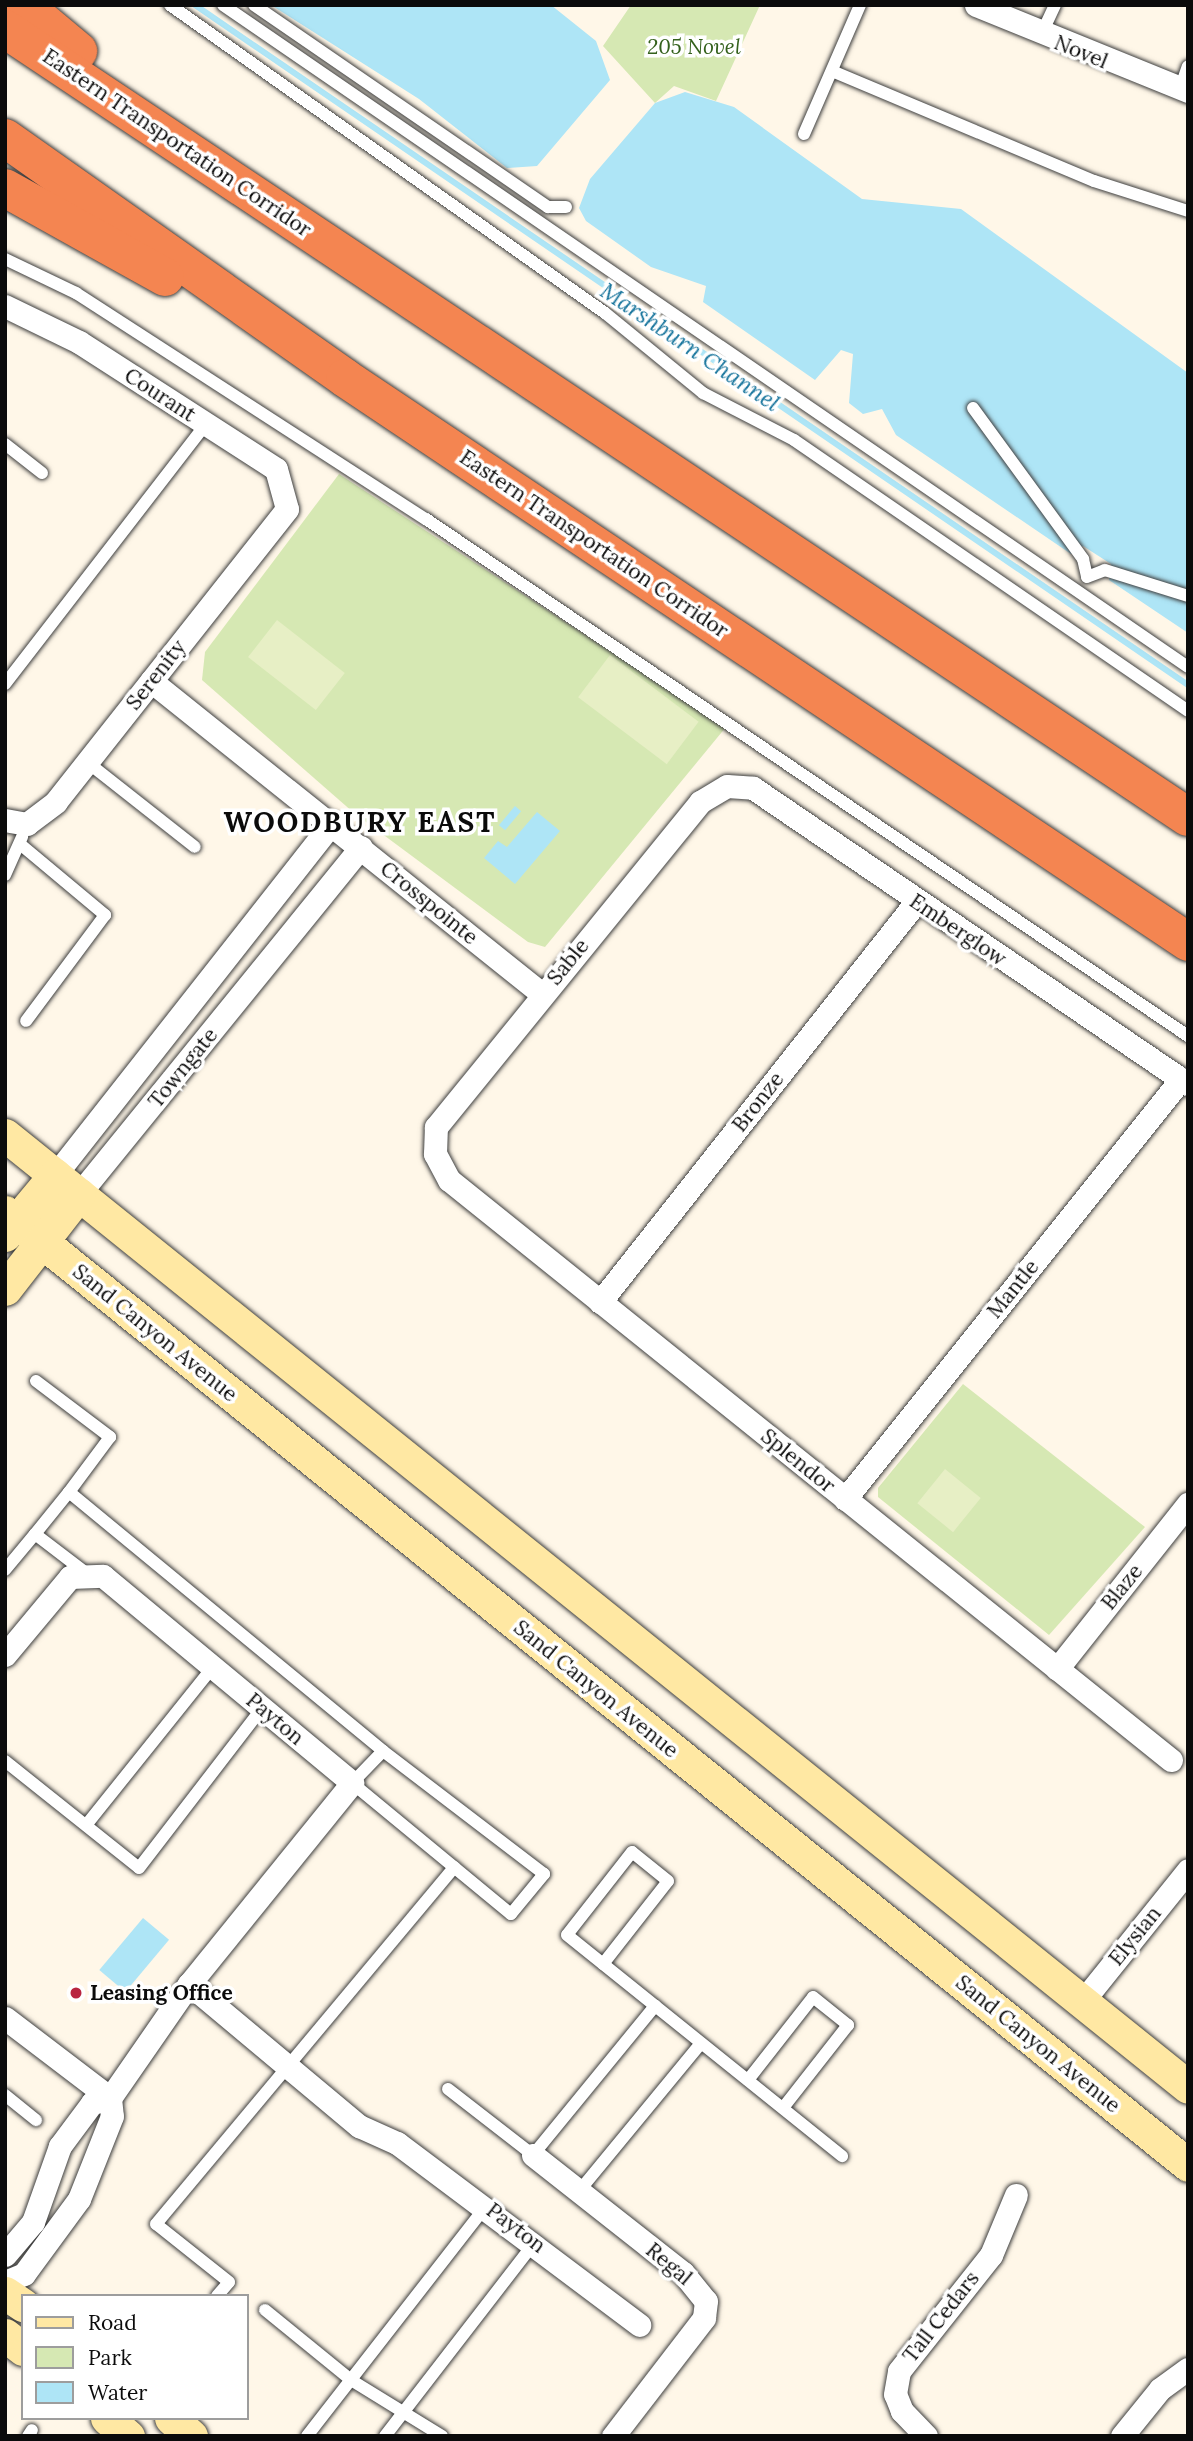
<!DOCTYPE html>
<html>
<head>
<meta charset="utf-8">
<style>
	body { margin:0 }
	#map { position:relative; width:1193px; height:2441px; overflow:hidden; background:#fff7e8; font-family:Lora,serif }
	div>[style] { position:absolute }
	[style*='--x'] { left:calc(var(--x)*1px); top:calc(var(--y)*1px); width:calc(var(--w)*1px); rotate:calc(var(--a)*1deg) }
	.green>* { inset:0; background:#d6e8b3 }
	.pitch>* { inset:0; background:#e7efc5; transform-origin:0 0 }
	.water>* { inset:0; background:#aee5f6; transform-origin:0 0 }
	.stream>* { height:6px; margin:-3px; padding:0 3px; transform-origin:3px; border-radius:3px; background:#aee5f6 }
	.roads { filter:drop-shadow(0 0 2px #3e3e3e) drop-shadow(0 0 2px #3e3e3e) }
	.lane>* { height:12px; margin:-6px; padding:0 6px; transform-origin:6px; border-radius:6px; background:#fff }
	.street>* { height:23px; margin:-11.5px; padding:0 11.5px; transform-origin:11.5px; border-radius:11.5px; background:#fff }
	.secondary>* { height:33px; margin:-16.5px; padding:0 16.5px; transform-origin:16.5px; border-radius:16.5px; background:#ffe8a3 }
	.highway>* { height:38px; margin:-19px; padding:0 19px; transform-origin:19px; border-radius:19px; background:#f48551 }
	.dots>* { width:19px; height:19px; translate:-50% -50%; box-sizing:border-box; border:4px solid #fff; border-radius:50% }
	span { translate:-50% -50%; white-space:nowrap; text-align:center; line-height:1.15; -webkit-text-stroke:7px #fff; paint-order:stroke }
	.park-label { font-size:21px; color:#34611c; font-style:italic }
	.street-label { font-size:21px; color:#0b0b0b }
	.poi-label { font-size:21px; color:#0b0b0b; font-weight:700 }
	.left { translate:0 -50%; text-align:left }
	.water-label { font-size:23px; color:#15739b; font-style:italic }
	.district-label { font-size:28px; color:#0b0b0b; font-weight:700; letter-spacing:2px }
	.frame { position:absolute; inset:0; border:7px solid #0b0b0b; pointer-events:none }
	.legend { position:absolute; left:21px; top:2294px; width:228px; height:126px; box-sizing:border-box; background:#fff; border:2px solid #9d9d9d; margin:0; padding:9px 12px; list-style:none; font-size:21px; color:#0b0b0b }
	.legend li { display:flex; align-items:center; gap:14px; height:35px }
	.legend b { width:35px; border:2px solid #9d9d9d }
</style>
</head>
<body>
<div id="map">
	<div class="green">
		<i style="clip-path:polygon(631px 5px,760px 5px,716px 101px,674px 86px,655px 103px,603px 46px)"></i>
		<i style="clip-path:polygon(339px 474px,726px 727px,545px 947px,528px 942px,354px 813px,202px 680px,205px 652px)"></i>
		<i style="clip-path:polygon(963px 1384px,1145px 1527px,1049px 1635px,878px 1497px,878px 1488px)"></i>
	</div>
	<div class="pitch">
		<i style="left:277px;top:620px;width:86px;height:47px;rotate:38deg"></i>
		<i style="left:610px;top:655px;width:111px;height:53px;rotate:37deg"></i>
		<i style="left:945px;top:1469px;width:46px;height:44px;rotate:39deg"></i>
	</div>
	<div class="water">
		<i style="clip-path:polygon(271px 5px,551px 5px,596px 41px,610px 80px,537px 166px,507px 168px,419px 99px)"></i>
		<i style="clip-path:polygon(685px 92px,734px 107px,862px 199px,961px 209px,1188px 373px,1188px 633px,1109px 580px,1111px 564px,1083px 546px,1071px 554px,896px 435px,882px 409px,863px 414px,849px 403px,853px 354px,841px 350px,815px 380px,703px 302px,706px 286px,651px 267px,586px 221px,579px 208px,590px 179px,655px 103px)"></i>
		<i style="left:515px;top:806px;width:8px;height:25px;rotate:40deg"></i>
		<i style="clip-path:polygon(537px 812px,560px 831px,515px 884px,484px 858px,498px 841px,507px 847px)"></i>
		<i style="left:143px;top:1918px;width:34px;height:68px;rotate:40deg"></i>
	</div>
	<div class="stream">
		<i style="--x:195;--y:5;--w:1204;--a:34.4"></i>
	</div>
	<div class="roads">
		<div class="lane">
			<i style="--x:170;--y:5;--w:533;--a:35.3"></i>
			<i style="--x:605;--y:313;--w:127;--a:39.2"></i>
			<i style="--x:703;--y:393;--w:102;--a:27.3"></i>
			<i style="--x:794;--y:440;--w:478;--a:34.5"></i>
			<i style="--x:223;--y:5;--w:1170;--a:34.45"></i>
			<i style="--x:254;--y:5;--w:357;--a:34.5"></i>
			<i style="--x:548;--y:207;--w:18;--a:0"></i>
			<i style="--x:1041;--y:35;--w:33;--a:-65"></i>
			<i style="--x:832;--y:71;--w:284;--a:22.8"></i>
			<i style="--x:1094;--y:181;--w:99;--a:17.7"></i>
			<i style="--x:1180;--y:89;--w:24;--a:-71"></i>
			<i style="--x:804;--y:134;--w:141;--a:-66.5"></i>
			<i style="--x:5;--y:259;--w:79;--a:25.6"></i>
			<i style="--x:76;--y:293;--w:417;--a:32.9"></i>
			<i style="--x:426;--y:519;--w:921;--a:34.16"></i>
			<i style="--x:973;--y:408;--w:187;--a:53.9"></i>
			<i style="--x:1083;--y:559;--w:18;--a:77"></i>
			<i style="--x:1087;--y:577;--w:19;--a:-21"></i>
			<i style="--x:1105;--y:570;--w:87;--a:17.4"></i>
			<i style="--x:5;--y:444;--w:47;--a:38.1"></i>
			<i style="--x:5;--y:684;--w:329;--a:-52.3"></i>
			<i style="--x:87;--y:762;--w:137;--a:38.2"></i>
			<i style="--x:20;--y:844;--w:111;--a:39.9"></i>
			<i style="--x:105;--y:915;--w:132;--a:126.7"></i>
			<i style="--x:5;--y:875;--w:42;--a:-65.9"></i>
			<i style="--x:36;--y:1381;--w:93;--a:37.1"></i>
			<i style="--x:110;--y:1437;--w:69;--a:126.7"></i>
			<i style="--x:69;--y:1492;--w:407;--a:39.5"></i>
			<i style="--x:383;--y:1751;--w:45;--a:134.1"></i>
			<i style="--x:352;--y:1783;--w:206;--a:39.5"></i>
			<i style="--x:511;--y:1914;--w:52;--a:-50.5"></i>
			<i style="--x:544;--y:1874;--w:203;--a:-142.6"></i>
			<i style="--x:35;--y:1534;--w:54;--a:-51"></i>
			<i style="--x:5;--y:1570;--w:47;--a:-50.2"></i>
			<i style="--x:35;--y:1534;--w:64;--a:37.4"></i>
			<i style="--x:5;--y:1761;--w:171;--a:38.6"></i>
			<i style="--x:139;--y:1868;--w:202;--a:-52.4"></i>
			<i style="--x:87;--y:1824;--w:201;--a:-51.3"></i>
			<i style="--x:603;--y:1964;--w:105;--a:-51.9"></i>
			<i style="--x:668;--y:1881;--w:46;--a:-141.1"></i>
			<i style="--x:632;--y:1852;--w:105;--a:128.1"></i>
			<i style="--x:567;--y:1935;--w:353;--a:38.8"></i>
			<i style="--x:748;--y:2080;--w:105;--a:-51.9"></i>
			<i style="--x:813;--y:1997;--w:45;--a:38.7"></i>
			<i style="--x:848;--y:2025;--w:105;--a:128.1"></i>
			<i style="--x:448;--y:2089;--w:108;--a:37.8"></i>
			<i style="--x:533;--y:2155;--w:193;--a:-50.7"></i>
			<i style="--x:5;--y:2095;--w:40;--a:39"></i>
			<i style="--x:580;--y:2190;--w:190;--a:-50.5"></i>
			<i style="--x:217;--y:2296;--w:18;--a:-49"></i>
			<i style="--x:229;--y:2282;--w:93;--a:-141.5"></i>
			<i style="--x:156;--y:2224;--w:465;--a:-50.1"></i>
			<i style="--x:265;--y:2310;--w:111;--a:39.1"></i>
			<i style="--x:351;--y:2380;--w:107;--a:31.6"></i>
			<i style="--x:28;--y:2436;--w:7;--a:-56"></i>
			<i style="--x:307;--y:2436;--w:291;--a:-52.1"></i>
			<i style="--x:385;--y:2436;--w:245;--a:-52.3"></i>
		</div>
		<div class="street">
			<i style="--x:976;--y:5;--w:229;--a:22.1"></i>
			<i style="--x:5;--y:306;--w:82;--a:25.9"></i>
			<i style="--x:79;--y:342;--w:234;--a:32.8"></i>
			<i style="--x:276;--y:469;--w:41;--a:74.6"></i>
			<i style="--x:287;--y:509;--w:373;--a:128.3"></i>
			<i style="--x:56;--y:802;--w:36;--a:143"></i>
			<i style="--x:27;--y:824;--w:22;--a:-170"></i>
			<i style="--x:151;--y:681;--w:501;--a:38.68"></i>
			<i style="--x:55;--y:1175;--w:448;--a:-51.8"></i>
			<i style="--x:79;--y:1194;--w:447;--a:-50.9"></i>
			<i style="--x:600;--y:1302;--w:510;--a:-51.69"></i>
			<i style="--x:845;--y:1499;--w:538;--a:-51.34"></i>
			<i style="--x:5;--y:1655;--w:102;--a:-50.2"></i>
			<i style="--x:70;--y:1577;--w:33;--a:-2"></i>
			<i style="--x:103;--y:1576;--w:324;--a:39.7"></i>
			<i style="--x:352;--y:1783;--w:259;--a:129"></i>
			<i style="--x:189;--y:1984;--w:139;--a:124.7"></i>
			<i style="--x:110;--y:2098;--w:19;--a:164"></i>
			<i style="--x:92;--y:2103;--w:54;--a:126.7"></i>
			<i style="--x:60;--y:2146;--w:81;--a:109.6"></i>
			<i style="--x:33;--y:2222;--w:43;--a:130.3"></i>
			<i style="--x:1057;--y:1669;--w:211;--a:-51.6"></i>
			<i style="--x:1171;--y:1760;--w:926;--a:-141.22"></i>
			<i style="--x:449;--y:1180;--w:30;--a:-118"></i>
			<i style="--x:435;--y:1154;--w:27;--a:-88"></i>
			<i style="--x:436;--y:1127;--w:419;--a:-50.9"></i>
			<i style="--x:700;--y:802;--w:31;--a:-31"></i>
			<i style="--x:727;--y:786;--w:26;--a:4"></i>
			<i style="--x:753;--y:788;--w:526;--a:34.23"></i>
			<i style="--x:189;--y:1984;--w:222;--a:39.9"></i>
			<i style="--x:359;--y:2126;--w:42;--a:24.1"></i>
			<i style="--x:397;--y:2143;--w:303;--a:36.9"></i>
			<i style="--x:1082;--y:2002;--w:169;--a:-51.2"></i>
			<i style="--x:5;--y:2018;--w:132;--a:37.3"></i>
			<i style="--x:110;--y:2098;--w:18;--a:84"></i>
			<i style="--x:112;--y:2116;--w:89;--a:111.7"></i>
			<i style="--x:79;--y:2199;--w:93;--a:126.3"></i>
			<i style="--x:24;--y:2274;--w:21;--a:157"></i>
			<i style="--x:533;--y:2155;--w:191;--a:38.2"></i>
			<i style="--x:683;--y:2273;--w:36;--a:51"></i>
			<i style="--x:706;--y:2301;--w:17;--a:97"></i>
			<i style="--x:704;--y:2318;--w:149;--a:127.6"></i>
			<i style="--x:926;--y:2436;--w:35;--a:-134"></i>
			<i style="--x:902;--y:2411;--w:18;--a:-112"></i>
			<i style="--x:895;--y:2394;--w:23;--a:-80"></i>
			<i style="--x:899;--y:2371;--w:148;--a:-51.6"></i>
			<i style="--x:991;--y:2255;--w:65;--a:-67.4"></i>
			<i style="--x:1122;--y:2436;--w:60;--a:-51"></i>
			<i style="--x:1160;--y:2389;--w:34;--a:-36"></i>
		</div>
		<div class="secondary">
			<i style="--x:5;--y:1135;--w:1518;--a:38.82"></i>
			<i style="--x:5;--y:1212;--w:1519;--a:38.85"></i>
			<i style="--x:5;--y:1235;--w:78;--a:-50.2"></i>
			<i style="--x:5;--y:1289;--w:120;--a:-52.1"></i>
			<i style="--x:5;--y:2293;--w:22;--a:34"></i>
			<i style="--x:5;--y:2335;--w:23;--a:38"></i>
			<i style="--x:107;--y:2418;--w:28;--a:41"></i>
			<i style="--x:171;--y:2418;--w:27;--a:42"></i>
		</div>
		<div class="highway">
			<i style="--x:23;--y:5;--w:72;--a:39.9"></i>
			<i style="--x:5;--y:29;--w:1421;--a:33.67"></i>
			<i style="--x:5;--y:138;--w:416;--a:35.2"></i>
			<i style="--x:345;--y:378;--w:1014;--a:33.78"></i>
			<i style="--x:5;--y:188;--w:183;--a:29.1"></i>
		</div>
	</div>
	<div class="dots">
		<i style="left:76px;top:1993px;background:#b92440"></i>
	</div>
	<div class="park-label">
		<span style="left:694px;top:47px">205 Novel</span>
	</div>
	<div class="street-label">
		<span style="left:1081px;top:52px;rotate:22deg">Novel</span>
		<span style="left:177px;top:143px;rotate:34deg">Eastern Transportation Corridor</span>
		<span style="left:160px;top:395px;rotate:33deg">Courant</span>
		<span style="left:594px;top:544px;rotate:34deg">Eastern Transportation Corridor</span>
		<span style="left:156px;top:675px;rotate:-52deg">Serenity</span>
		<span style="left:429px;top:903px;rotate:39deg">Crosspointe</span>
		<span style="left:958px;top:930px;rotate:34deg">Emberglow</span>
		<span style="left:568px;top:962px;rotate:-51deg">Sable</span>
		<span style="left:183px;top:1068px;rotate:-51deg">Towngate</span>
		<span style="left:758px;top:1102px;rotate:-52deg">Bronze</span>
		<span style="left:1013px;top:1289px;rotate:-51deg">Mantle</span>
		<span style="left:155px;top:1333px;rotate:39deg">Sand Canyon Avenue</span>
		<span style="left:798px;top:1461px;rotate:39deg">Splendor</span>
		<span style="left:1122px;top:1587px;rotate:-51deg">Blaze</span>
		<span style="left:596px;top:1689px;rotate:39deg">Sand Canyon Avenue</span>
		<span style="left:275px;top:1719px;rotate:40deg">Payton</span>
		<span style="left:1135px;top:1936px;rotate:-51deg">Elysian</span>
		<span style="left:1038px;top:2044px;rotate:39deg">Sand Canyon Avenue</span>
		<span style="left:516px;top:2228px;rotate:37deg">Payton</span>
		<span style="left:669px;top:2264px;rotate:40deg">Regal</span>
		<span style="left:941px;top:2317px;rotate:-52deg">Tall Cedars</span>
	</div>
	<div class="poi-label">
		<span class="left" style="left:90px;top:1993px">Leasing Office</span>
	</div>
	<div class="water-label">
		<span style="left:690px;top:347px;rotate:34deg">Marshburn Channel</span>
	</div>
	<div class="district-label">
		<span style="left:360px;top:822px">WOODBURY EAST</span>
	</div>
	<div class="frame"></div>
	<ul class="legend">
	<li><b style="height:9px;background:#ffe8a3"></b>Road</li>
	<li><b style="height:19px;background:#d6e8b3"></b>Park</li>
	<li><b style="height:19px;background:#aee5f6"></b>Water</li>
	</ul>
</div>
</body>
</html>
